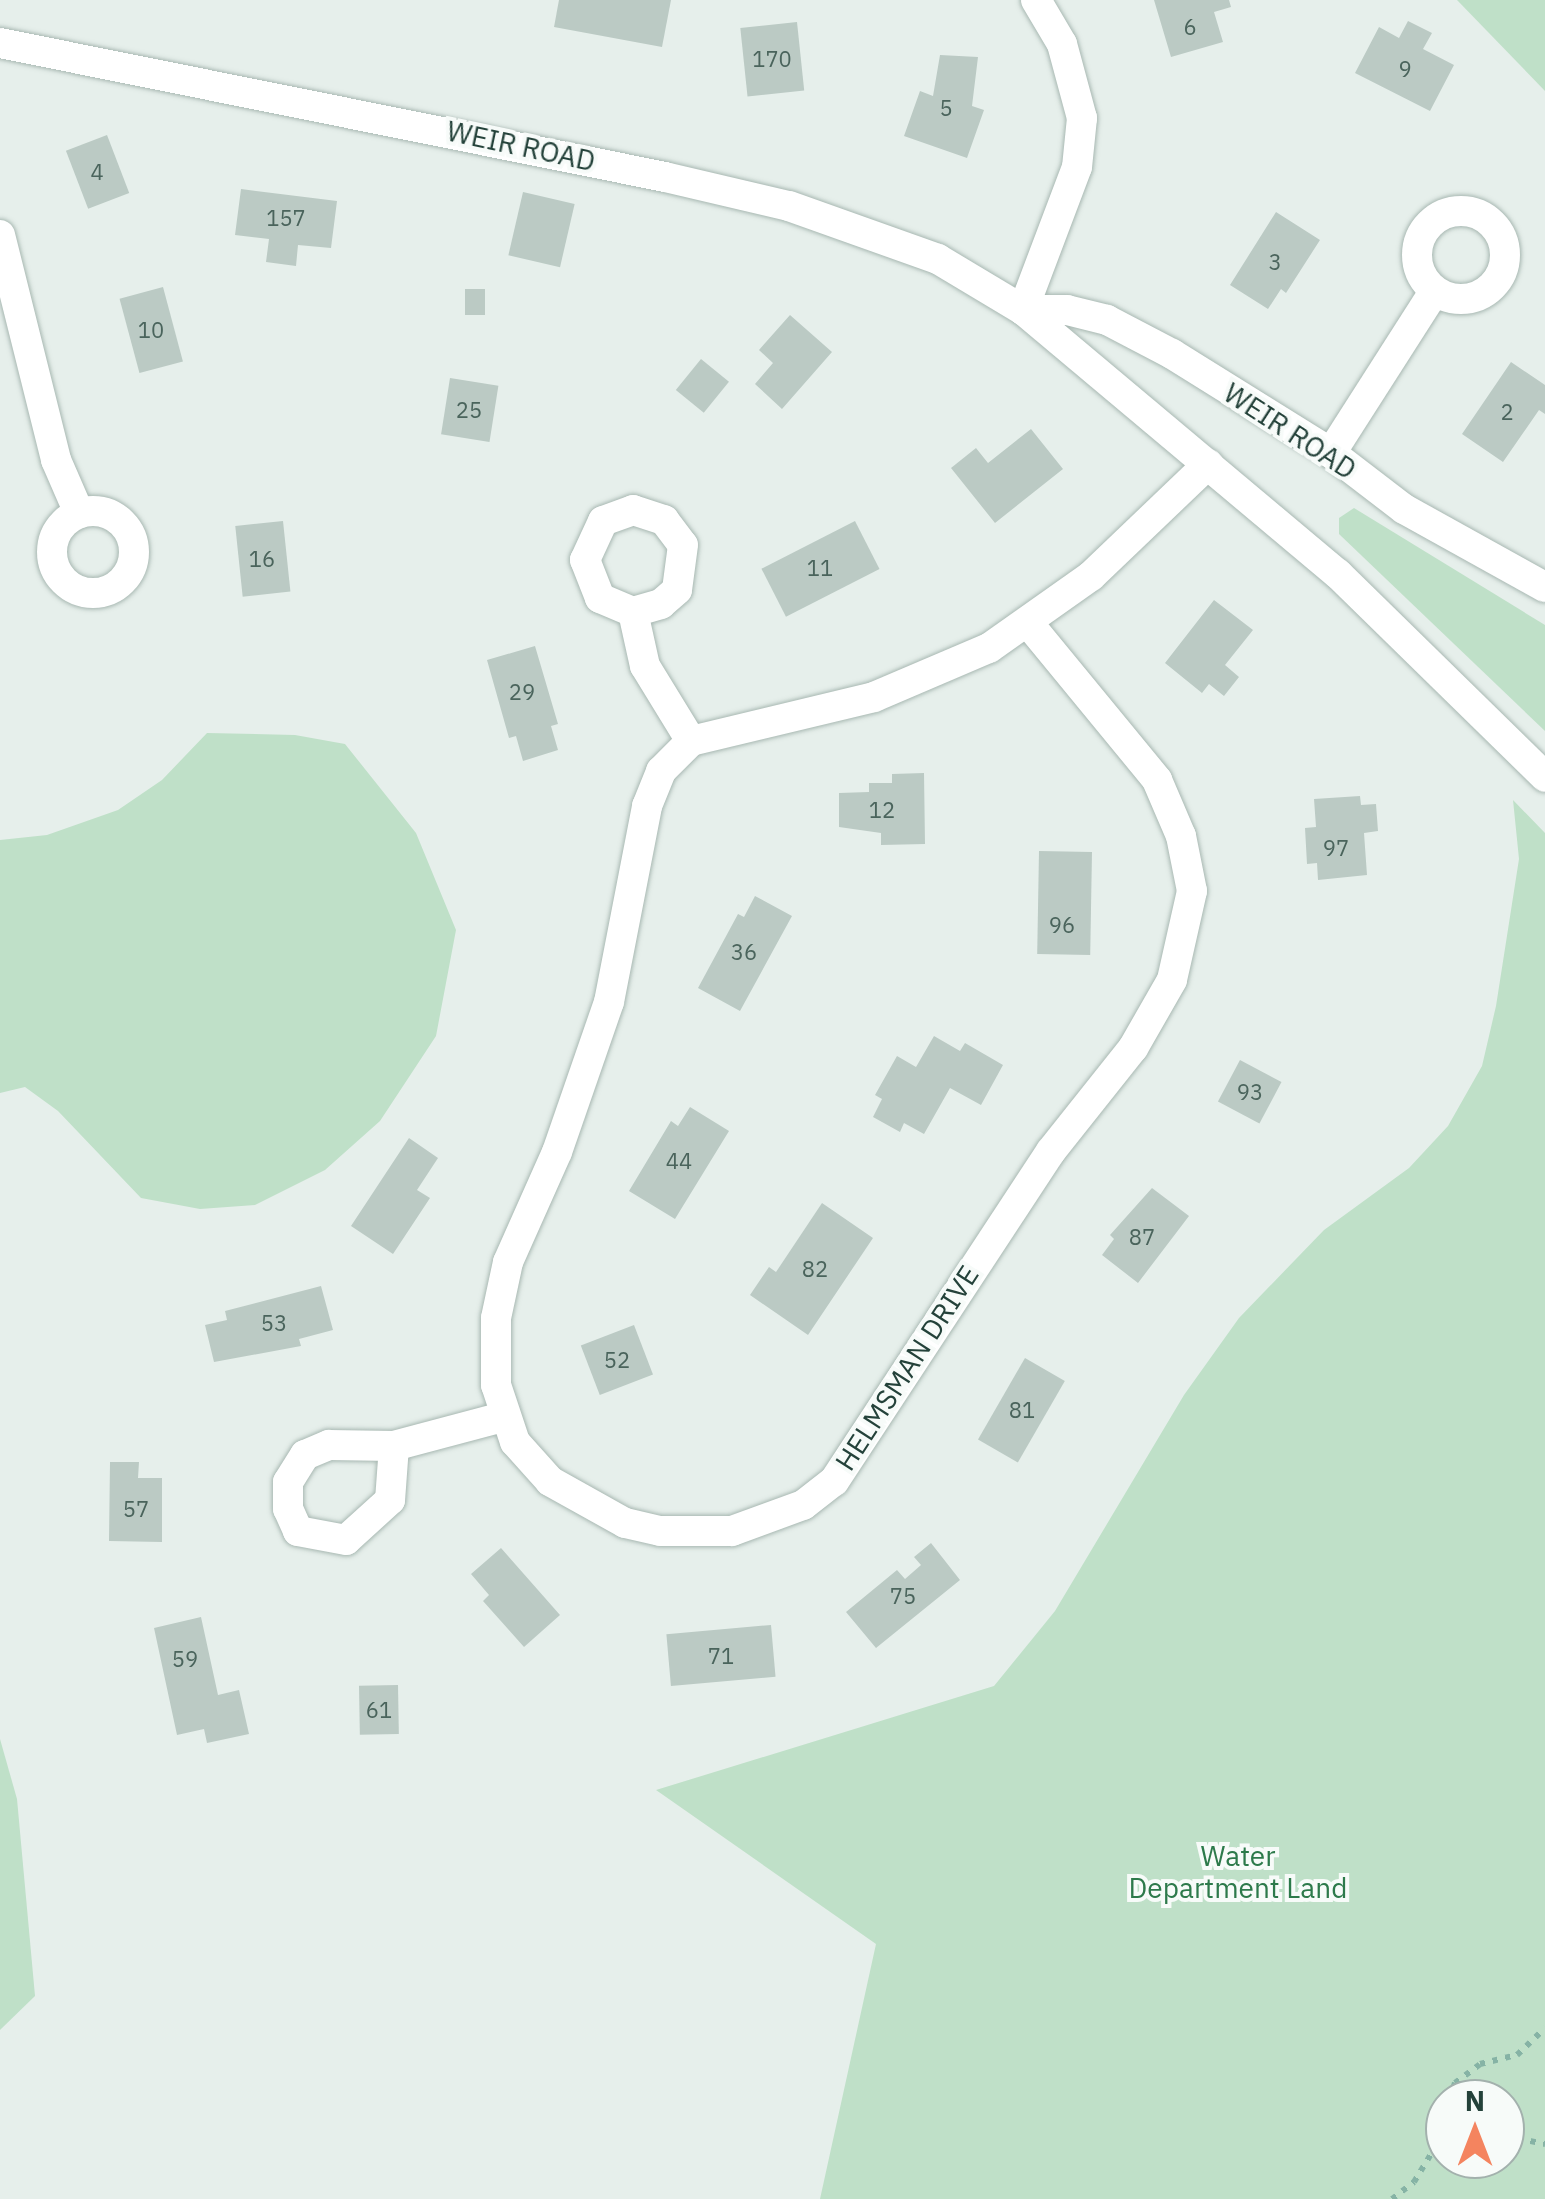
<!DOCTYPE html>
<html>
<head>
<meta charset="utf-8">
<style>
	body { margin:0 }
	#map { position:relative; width:1545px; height:2199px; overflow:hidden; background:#e6efeb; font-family:"IBM Plex Sans",sans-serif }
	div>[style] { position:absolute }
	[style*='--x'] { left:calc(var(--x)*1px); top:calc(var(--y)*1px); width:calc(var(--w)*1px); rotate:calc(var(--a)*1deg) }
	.green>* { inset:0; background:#bfe0c8 }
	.building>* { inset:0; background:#bbcac4; transform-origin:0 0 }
	.path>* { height:6px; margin-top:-3px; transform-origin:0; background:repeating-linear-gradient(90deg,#86b3a5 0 5px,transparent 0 13px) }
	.roads { filter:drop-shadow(0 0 2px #a8b8b2) drop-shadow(0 0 2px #a8b8b2) }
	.street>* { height:30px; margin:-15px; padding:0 15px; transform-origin:15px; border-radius:15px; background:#fff }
	.street>.ring { margin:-15px; padding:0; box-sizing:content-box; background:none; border:30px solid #fff; border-radius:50% }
	.secondary>* { height:30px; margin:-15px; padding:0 15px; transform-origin:15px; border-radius:15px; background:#fff }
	span { translate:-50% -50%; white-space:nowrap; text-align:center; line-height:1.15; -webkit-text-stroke:8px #f7fbf9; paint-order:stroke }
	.number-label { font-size:22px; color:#4a645c }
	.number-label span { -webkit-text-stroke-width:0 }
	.street-label { font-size:28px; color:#24423a }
	.park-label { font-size:28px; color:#2d7a4b }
	.north { position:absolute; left:1425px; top:2079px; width:100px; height:100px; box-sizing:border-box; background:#f7fbf9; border:2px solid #a3b1ad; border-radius:50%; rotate:0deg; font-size:28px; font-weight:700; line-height:40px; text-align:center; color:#24423a }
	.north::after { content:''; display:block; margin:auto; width:35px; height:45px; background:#f4845f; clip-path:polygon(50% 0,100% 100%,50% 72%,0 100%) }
</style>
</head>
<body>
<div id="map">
	<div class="green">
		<i style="clip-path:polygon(1457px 0,1545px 0,1545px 91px)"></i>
		<i style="clip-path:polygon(1354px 508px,1545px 625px,1545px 731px,1339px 534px,1339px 518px)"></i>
		<i style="clip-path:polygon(207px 733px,295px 735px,345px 744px,416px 833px,456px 930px,436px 1036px,380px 1121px,325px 1170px,255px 1205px,200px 1209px,141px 1198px,58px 1111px,25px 1087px,0 1093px,0 840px,47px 835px,118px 810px,162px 780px)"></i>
		<i style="clip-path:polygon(evenodd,1513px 800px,1545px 833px,1545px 2199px,820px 2199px,876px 1944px,656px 1790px,994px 1686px,1055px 1611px,1184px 1395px,1239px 1318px,1324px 1230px,1409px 1168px,1448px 1126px,1482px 1066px,1496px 1006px,1519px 859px,1513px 800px,1445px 2099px,1505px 2099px,1505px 2159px,1445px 2159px,1445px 2099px)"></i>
		<i style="clip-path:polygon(0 1739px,17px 1799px,35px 1996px,0 2030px)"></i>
	</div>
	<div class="building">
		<i style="clip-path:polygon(559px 0,671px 0,662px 47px,554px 27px)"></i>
		<i style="clip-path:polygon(1154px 0,1229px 0,1231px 7px,1214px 12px,1223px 42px,1171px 57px)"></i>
		<i style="clip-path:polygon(1408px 21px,1432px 33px,1423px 49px,1454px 65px,1430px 111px,1355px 73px,1379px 27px,1399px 38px)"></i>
		<i style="left:797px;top:22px;width:69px;height:57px;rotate:84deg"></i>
		<i style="clip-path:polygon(940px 55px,978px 57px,972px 106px,984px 110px,967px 158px,904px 136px,920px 91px,933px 96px)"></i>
		<i style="left:107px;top:135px;width:62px;height:44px;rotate:69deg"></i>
		<i style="clip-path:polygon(241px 189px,337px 201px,331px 248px,298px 245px,296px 266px,266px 262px,269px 239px,235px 235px)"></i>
		<i style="left:523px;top:192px;width:53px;height:65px;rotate:13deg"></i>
		<i style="clip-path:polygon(1276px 212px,1320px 240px,1286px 293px,1281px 289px,1268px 309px,1230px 285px)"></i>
		<i style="left:163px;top:287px;width:77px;height:45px;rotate:75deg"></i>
		<i style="left:465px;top:289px;width:20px;height:26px"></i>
		<i style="clip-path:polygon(790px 315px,832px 352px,782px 409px,755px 384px,773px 363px,759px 350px)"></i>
		<i style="left:701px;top:359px;width:36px;height:40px;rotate:39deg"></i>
		<i style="clip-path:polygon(1511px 362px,1545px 385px,1545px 414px,1539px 410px,1503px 462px,1462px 434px)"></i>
		<i style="left:450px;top:378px;width:49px;height:57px;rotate:9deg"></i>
		<i style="clip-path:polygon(1031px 429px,1063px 469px,995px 523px,951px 468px,976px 448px,988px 463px)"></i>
		<i style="left:283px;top:521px;width:71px;height:48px;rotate:84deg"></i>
		<i style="left:855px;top:521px;width:54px;height:105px;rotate:63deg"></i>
		<i style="clip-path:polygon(1214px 600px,1253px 630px,1225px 665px,1239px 677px,1224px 696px,1209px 684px,1202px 693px,1165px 663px)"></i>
		<i style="clip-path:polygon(535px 646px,558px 724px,551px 726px,558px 750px,523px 761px,516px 736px,509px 738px,487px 660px)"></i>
		<i style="clip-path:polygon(924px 773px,925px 844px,881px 845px,881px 833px,839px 827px,839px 793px,869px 792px,869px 783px,892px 783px,892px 774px)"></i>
		<i style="clip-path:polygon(1360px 796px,1361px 805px,1376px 804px,1378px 831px,1364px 833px,1367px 875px,1318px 880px,1317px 863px,1307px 864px,1305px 828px,1316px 827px,1314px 799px)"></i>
		<i style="left:1039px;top:851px;width:53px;height:103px;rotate:1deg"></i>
		<i style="clip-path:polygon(755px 896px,792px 916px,740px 1011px,698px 988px,738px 914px,744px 917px)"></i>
		<i style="clip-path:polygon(934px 1036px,960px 1051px,965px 1043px,1003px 1065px,981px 1105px,950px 1088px,924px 1134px,904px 1123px,900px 1132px,873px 1117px,882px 1099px,875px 1095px,897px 1056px,916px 1067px)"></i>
		<i style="left:1240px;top:1060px;width:47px;height:47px;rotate:28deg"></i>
		<i style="clip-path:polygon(690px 1107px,729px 1131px,675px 1219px,629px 1191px,671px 1121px,678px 1126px)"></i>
		<i style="clip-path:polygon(409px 1138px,438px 1158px,417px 1190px,430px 1198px,393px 1254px,351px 1226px)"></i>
		<i style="clip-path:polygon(1152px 1188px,1189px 1216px,1138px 1283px,1102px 1255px,1114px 1239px,1110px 1235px)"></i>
		<i style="clip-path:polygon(822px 1203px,873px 1238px,808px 1335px,750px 1295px,769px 1267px,776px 1272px)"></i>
		<i style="clip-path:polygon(321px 1286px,333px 1330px,299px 1339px,301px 1346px,214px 1362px,205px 1325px,227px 1320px,225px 1311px)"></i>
		<i style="left:634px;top:1325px;width:53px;height:57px;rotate:69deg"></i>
		<i style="left:1025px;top:1358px;width:46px;height:94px;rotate:30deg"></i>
		<i style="clip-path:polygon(110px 1462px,139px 1462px,138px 1478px,162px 1478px,162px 1542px,109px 1541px)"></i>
		<i style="clip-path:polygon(931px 1543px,960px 1580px,876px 1648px,846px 1612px,897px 1570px,905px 1579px,921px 1565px,914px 1557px)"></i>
		<i style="clip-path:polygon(501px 1548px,560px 1615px,524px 1647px,483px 1601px,489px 1595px,471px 1574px)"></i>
		<i style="clip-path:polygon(201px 1617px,218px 1695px,239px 1690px,249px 1734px,207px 1743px,204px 1729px,177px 1735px,154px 1628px)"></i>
		<i style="left:771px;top:1625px;width:52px;height:105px;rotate:85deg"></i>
		<i style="left:398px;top:1685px;width:49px;height:39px;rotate:89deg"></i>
	</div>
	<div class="path">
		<i style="--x:1450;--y:2099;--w:17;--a:-73"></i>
		<i style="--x:1455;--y:2083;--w:31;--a:-37"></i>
		<i style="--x:1480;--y:2064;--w:38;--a:-14"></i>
		<i style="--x:1517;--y:2055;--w:39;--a:-44"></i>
		<i style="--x:1505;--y:2136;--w:41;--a:11.3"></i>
		<i style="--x:1392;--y:2199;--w:28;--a:-38"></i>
		<i style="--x:1414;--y:2182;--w:60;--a:-58.7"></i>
	</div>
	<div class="roads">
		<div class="street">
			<i style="--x:1036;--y:0;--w:51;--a:59.4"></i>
			<i style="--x:1062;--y:44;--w:77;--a:74.9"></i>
			<i style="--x:1082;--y:118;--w:49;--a:95.8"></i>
			<i style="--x:1077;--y:167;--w:153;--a:110.7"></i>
			<i style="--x:1023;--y:310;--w:44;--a:0"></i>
			<i style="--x:1067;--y:310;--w:41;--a:14"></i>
			<i style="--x:1107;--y:320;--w:73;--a:27.6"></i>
			<i style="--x:1172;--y:354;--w:187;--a:31.9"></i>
			<i style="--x:1331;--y:453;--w:92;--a:37.5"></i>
			<i style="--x:1404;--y:509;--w:161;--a:29"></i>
			<i class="ring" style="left:1417px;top:211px;width:58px;height:58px"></i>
			<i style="--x:0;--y:235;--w:232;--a:76"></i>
			<i style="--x:56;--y:460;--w:58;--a:66.5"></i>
			<i style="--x:1331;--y:453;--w:191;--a:-57.4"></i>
			<i class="ring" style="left:52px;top:511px;width:52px;height:52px"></i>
			<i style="--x:633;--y:612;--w:36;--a:-157"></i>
			<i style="--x:600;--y:598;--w:41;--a:-111.5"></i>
			<i style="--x:585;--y:560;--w:43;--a:-65.2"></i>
			<i style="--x:603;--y:521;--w:32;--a:-20"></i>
			<i style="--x:633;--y:510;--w:33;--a:18"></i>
			<i style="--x:664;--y:520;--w:31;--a:53"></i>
			<i style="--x:683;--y:545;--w:45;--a:97.6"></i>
			<i style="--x:677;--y:590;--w:21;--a:139"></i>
			<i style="--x:661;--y:604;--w:29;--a:164"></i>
			<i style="--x:633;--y:612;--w:55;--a:77.5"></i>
			<i style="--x:645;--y:666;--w:88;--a:58.5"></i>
			<i style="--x:1029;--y:624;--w:202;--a:50.6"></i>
			<i style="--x:1157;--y:780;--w:61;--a:66.8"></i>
			<i style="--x:1181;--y:836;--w:56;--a:78.7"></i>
			<i style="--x:1192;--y:891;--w:91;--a:102.7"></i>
			<i style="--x:1172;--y:980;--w:78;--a:119.8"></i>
			<i style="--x:1133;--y:1048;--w:132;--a:128.5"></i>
			<i style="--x:1051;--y:1151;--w:395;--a:123.3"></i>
			<i style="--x:834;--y:1481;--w:39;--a:142"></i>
			<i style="--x:803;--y:1505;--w:76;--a:159.9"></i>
			<i style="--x:732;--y:1531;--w:72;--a:180"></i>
			<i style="--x:660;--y:1531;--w:36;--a:-167"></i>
			<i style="--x:625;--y:1523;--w:86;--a:-150.8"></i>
			<i style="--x:550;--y:1481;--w:52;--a:-131.9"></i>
			<i style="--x:515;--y:1442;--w:60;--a:-108.4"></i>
			<i style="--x:496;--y:1385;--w:67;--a:-90"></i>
			<i style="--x:496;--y:1318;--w:57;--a:-77.9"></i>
			<i style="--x:508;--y:1262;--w:120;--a:-66"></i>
			<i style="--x:557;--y:1152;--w:159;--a:-70.9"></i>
			<i style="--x:609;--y:1002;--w:200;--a:-79"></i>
			<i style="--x:647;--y:806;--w:38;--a:-68"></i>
			<i style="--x:661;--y:771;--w:42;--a:-45"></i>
			<i style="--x:691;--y:741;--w:188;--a:-13.5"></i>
			<i style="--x:874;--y:697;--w:125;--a:-23.1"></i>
			<i style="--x:989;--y:648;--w:125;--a:-35.2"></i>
			<i style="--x:1091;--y:576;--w:162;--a:-43.7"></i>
			<i style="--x:329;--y:1445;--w:65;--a:0.9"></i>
			<i style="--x:394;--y:1446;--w:54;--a:94.2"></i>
			<i style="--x:390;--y:1500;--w:59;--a:137.7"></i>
			<i style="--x:346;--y:1540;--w:49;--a:-169.4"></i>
			<i style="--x:298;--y:1531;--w:24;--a:-114"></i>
			<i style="--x:288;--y:1509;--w:27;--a:-90"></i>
			<i style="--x:288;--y:1482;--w:32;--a:-58"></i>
			<i style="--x:305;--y:1455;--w:26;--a:-23"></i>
			<i style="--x:394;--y:1446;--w:113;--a:-14.9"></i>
		</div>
		<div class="secondary">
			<i style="--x:0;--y:43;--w:678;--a:11.39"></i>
			<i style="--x:665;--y:177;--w:127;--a:13.2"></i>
			<i style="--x:789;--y:206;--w:158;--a:19.6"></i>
			<i style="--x:938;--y:259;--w:99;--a:31"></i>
			<i style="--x:1023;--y:310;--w:411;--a:40"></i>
			<i style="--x:1338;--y:574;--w:290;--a:44.4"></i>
		</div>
	</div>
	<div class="number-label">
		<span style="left:1190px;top:27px">6</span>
		<span style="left:772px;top:59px">170</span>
		<span style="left:1405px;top:69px">9</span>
		<span style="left:946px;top:108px">5</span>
		<span style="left:97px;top:172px">4</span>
		<span style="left:286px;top:218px">157</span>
		<span style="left:1275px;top:262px">3</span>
		<span style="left:151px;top:330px">10</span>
		<span style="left:469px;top:410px">25</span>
		<span style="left:1507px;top:412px">2</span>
		<span style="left:262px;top:559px">16</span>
		<span style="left:820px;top:568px">11</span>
		<span style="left:522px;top:692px">29</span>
		<span style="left:882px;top:810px">12</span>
		<span style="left:1336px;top:848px">97</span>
		<span style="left:1062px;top:925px">96</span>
		<span style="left:744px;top:952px">36</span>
		<span style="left:1250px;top:1092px">93</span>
		<span style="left:679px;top:1161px">44</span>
		<span style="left:1142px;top:1237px">87</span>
		<span style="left:815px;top:1269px">82</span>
		<span style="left:274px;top:1323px">53</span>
		<span style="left:617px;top:1360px">52</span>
		<span style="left:1022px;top:1410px">81</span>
		<span style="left:136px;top:1509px">57</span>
		<span style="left:903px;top:1596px">75</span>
		<span style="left:721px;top:1656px">71</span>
		<span style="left:185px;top:1659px">59</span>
		<span style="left:379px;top:1710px">61</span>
	</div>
	<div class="street-label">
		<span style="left:521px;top:146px;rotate:12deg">WEIR ROAD</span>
		<span style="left:1290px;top:431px;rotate:33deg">WEIR ROAD</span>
		<span style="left:907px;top:1368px;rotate:-57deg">HELMSMAN DRIVE</span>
	</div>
	<div class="park-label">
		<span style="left:1238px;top:1872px">Water<br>Department Land</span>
	</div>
	<div class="north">N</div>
</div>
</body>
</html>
